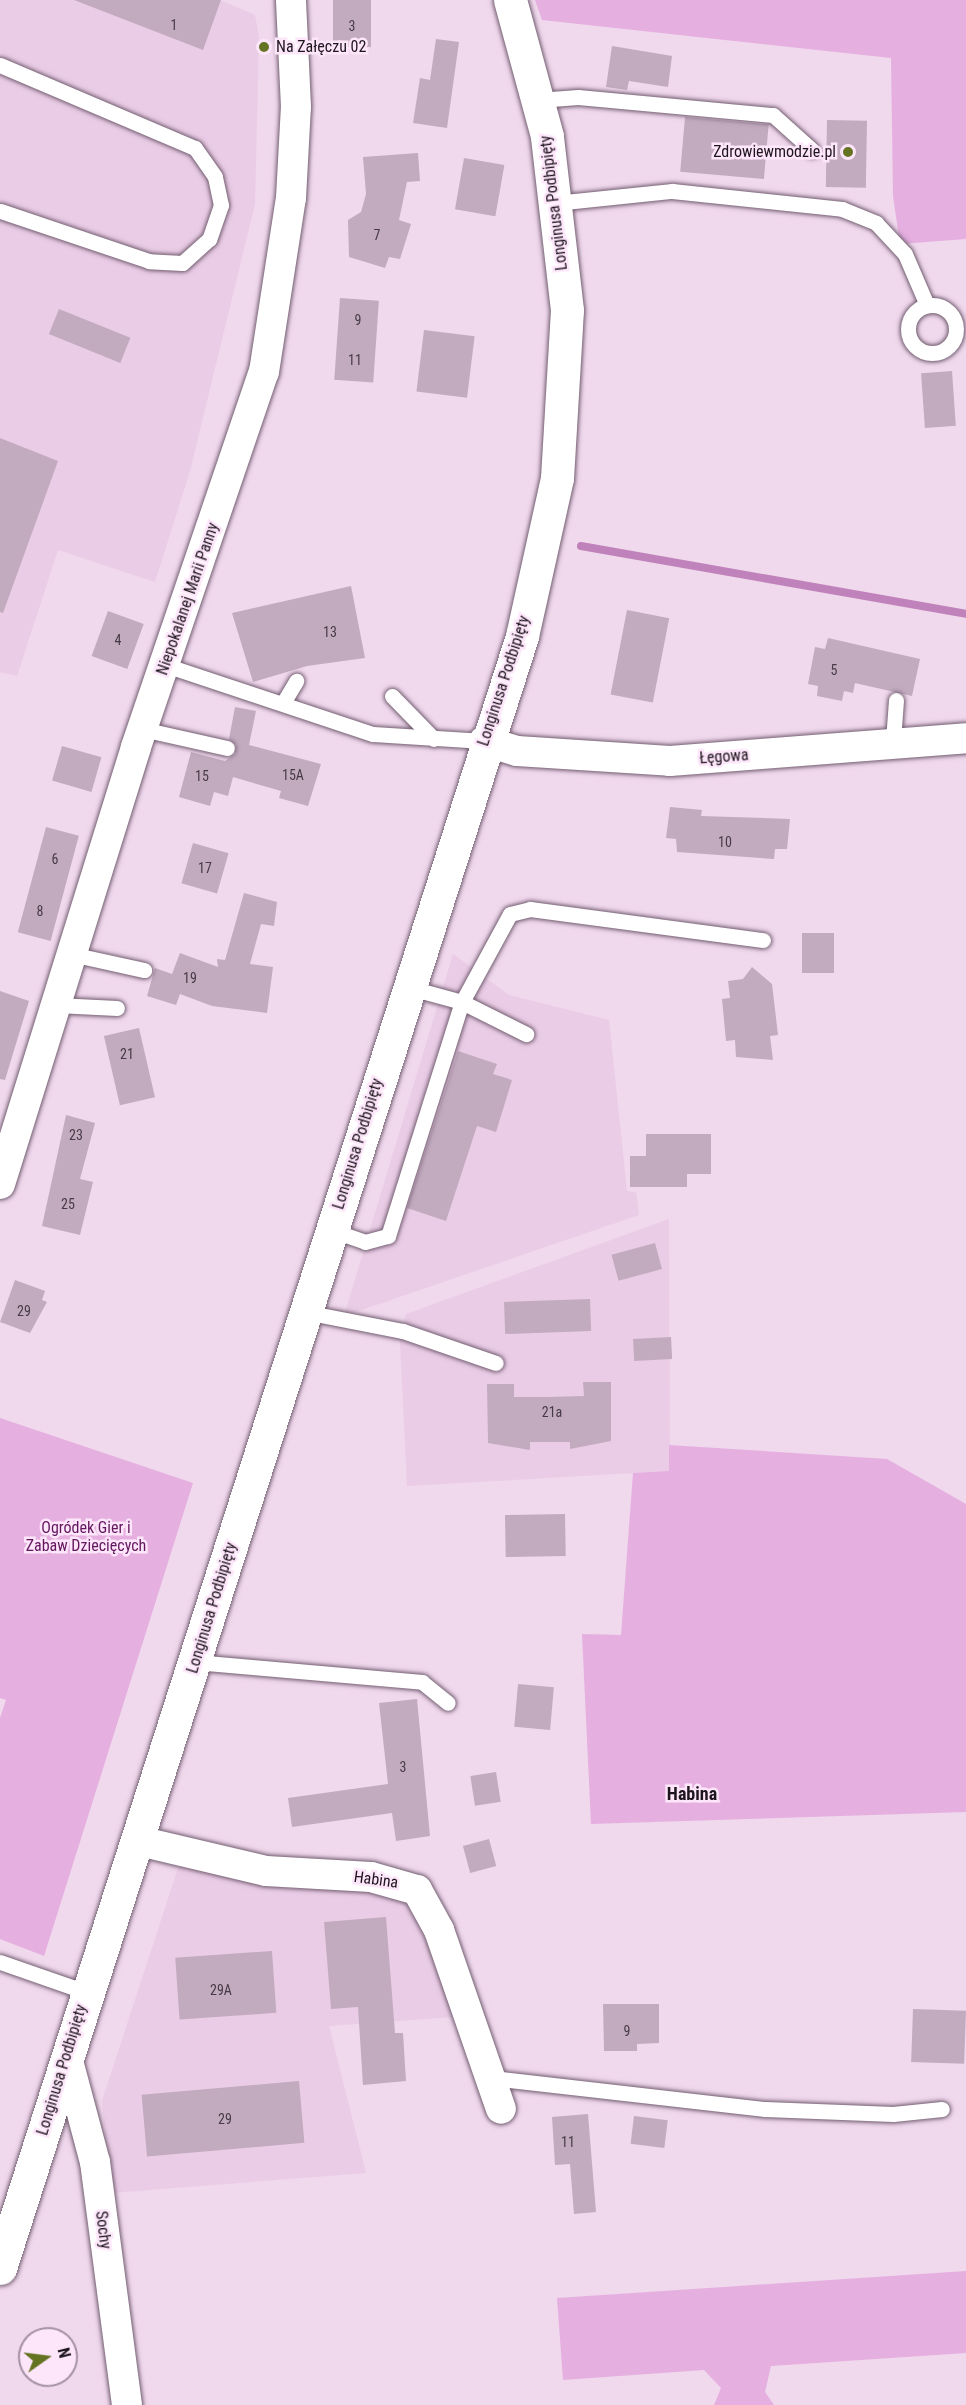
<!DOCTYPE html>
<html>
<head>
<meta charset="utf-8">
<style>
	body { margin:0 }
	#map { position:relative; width:966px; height:2405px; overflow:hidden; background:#f0d8ed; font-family:"Roboto Condensed",sans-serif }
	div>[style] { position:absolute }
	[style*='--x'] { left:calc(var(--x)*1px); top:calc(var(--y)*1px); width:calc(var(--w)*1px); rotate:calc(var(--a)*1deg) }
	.built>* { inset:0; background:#eacce6 }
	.green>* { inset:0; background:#e5afe0 }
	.stream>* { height:8px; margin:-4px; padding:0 4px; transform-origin:4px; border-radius:4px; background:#c082ba }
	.building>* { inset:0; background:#c2abbf; transform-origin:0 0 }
	.roads { filter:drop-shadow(0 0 2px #735e71) drop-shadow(0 0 2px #735e71) }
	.service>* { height:15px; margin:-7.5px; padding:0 7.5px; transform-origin:7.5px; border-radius:7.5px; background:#fff }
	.service>.ring { margin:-7.5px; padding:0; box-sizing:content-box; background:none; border:15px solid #fff; border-radius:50% }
	.minor>* { height:30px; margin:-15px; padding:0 15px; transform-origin:15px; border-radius:15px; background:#fff }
	.tertiary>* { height:33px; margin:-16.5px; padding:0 16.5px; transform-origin:16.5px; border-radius:16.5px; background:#fff }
	.dots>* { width:16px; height:16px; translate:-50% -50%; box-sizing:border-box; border:3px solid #fde5fa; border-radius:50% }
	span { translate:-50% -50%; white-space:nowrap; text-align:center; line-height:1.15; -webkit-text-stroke:5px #fde5fa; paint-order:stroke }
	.number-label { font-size:14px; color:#463a46 }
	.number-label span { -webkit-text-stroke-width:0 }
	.poi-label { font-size:16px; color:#1d151d }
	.left { translate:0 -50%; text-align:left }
	.right { translate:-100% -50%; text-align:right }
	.street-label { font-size:16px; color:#1d151d }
	.park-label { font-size:16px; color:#62165e }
	.neighbourhood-label { font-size:18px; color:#1d151d; font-weight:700 }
	.north { position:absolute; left:18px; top:2327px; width:60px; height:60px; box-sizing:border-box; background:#fde5fa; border:2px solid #a392a2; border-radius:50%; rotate:76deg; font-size:16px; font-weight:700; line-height:24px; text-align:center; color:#1d151d }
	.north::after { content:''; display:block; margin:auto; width:21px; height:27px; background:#647422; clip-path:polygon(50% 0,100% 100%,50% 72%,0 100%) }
</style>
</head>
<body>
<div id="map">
	<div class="built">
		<i style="clip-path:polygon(0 0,220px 0,255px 15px,259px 37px,255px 204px,190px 471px,155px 582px,58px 550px,17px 676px,0 672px)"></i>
		<i style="clip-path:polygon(453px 954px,509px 995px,609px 1020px,627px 1191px,636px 1192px,639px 1215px,344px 1316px)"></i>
		<i style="clip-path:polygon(669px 1219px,670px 1471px,407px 1486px,400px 1341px,406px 1314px)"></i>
		<i style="clip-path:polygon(179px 1865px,290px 1889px,366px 1888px,410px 1900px,447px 1984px,454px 2017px,329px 2026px,366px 2173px,111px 2193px,102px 2101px)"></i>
	</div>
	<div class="green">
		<i style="clip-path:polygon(535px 0,966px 0,966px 239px,900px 244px,893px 196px,891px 58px,542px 20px)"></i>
		<i style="clip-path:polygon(0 1418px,193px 1483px,44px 1956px,0 1939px,0 1718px,6px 1700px,0 1698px)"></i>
		<i style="clip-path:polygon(669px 1445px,887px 1459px,966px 1504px,966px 1812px,591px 1824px,582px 1634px,621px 1635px,633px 1473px,669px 1471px)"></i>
		<i style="clip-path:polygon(966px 2271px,966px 2353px,771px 2366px,765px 2392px,774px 2405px,714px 2405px,721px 2388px,704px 2370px,563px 2380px,557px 2298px)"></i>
	</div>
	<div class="stream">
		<i style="--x:581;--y:546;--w:391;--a:10"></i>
	</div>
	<div class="building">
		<i style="clip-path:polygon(74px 0,221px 0,203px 50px)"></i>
		<i style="left:333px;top:0;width:38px;height:47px"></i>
		<i style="clip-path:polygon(436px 39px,459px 42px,447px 128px,413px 123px,420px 78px,430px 80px)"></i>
		<i style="clip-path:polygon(612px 46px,672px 56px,668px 87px,629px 81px,627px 90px,606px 87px)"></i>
		<i style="left:685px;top:117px;width:84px;height:55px;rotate:5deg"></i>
		<i style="left:827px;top:120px;width:40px;height:67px;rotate:1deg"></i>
		<i style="clip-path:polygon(418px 153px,420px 181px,407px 182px,399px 220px,411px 224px,400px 259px,389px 257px,385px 268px,349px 257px,348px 220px,361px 212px,366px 194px,363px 157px)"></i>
		<i style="left:464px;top:158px;width:41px;height:52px;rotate:10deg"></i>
		<i style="left:340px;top:298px;width:39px;height:82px;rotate:4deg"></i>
		<i style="left:59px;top:309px;width:77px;height:27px;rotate:22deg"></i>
		<i style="left:424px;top:330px;width:51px;height:62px;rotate:7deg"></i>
		<i style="left:952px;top:371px;width:55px;height:31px;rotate:86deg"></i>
		<i style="clip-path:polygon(0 438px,58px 461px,3px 613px,0 612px)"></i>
		<i style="clip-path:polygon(351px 586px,365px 658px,307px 666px,253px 682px,232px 613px)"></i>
		<i style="left:627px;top:610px;width:43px;height:86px;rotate:11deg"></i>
		<i style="left:108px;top:611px;width:38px;height:48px;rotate:20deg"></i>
		<i style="clip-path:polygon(828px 638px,920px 659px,912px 696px,855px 683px,853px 693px,844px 691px,842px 701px,817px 696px,818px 686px,808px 684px,815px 647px,825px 649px)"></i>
		<i style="clip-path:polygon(235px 707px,256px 711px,249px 745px,321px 764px,308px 806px,279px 798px,281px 791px,233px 777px,228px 796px,214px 792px,210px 806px,179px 797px,191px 752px,225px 761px,235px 754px,236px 745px,229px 739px)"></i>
		<i style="left:62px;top:746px;width:41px;height:36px;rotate:16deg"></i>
		<i style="clip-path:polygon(670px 807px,702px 810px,701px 816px,790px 819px,787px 849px,775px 849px,774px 859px,677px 852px,676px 839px,666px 838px)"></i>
		<i style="left:46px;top:827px;width:34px;height:109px;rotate:15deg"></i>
		<i style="left:193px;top:843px;width:37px;height:42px;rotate:16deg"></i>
		<i style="clip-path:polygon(244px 893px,277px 902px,274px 926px,261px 924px,250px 964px,273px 967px,267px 1013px,212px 1006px,180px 994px,176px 1005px,147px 996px,155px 968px,172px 974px,180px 953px,218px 967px,217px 959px,225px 960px)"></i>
		<i style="left:834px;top:933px;width:40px;height:32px;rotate:90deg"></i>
		<i style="clip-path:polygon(752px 967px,772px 984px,778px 1035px,770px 1036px,773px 1060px,736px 1057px,735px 1040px,726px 1041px,722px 999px,730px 998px,728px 981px,743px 979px)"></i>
		<i style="clip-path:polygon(0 991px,29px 1001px,5px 1080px,0 1079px)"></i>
		<i style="left:139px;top:1028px;width:71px;height:36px;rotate:77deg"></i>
		<i style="clip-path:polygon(458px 1051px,497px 1064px,493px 1074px,512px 1080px,496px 1132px,477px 1126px,446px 1221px,407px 1208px)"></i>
		<i style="clip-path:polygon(66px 1115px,95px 1123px,80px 1179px,93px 1182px,80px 1235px,42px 1226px)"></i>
		<i style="clip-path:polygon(646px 1134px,711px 1134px,711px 1174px,687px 1174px,687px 1187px,630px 1187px,630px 1156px,646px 1156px)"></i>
		<i style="left:655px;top:1243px;width:27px;height:45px;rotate:75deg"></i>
		<i style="clip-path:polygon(15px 1280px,45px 1291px,42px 1300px,47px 1302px,30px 1333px,0 1322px)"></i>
		<i style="left:590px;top:1299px;width:32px;height:86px;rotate:88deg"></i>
		<i style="left:671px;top:1337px;width:22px;height:38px;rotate:87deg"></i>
		<i style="clip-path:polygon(583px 1382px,611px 1382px,611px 1441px,570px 1449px,570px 1442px,530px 1442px,530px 1450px,488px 1443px,487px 1384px,514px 1384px,514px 1397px,549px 1397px,584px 1396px)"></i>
		<i style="left:565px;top:1514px;width:42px;height:60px;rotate:89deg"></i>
		<i style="left:518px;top:1684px;width:36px;height:43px;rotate:5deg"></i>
		<i style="clip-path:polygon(417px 1699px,430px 1836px,396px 1841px,392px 1813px,292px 1827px,288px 1798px,388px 1784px,379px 1703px)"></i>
		<i style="left:496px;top:1772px;width:30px;height:26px;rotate:81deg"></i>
		<i style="left:489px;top:1839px;width:28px;height:27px;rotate:75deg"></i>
		<i style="clip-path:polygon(386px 1917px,395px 2033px,403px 2033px,406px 2081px,363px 2085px,358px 2007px,331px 2009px,324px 1922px)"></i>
		<i style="left:272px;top:1951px;width:62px;height:97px;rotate:86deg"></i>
		<i style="clip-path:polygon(603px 2004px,659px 2004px,659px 2043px,637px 2044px,637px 2051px,604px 2051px)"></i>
		<i style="left:913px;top:2009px;width:53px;height:53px;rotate:2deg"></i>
		<i style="left:299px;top:2081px;width:62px;height:158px;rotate:85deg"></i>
		<i style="clip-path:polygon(588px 2114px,596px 2212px,574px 2214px,570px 2164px,555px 2165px,552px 2117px)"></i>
		<i style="left:634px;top:2116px;width:34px;height:28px;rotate:7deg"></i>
	</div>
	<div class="roads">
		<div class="service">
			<i style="--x:0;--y:65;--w:212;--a:23.1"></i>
			<i style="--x:195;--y:148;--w:35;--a:55"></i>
			<i style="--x:215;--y:177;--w:29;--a:78"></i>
			<i style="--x:221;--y:205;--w:36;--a:109"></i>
			<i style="--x:209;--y:239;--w:36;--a:138"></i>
			<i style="--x:182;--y:263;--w:33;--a:-177"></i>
			<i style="--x:149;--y:261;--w:157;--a:-161.4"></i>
			<i style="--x:538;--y:100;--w:40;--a:-4.3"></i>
			<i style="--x:578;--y:97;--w:196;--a:5.3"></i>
			<i style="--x:773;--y:115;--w:52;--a:41.9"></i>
			<i style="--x:555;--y:203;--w:118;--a:-5.9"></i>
			<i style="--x:672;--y:191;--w:171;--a:6"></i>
			<i style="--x:842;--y:209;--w:37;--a:22"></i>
			<i style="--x:876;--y:223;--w:42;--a:46.9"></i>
			<i style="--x:905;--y:254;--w:56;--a:66.7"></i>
			<i class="ring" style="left:908px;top:305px;width:33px;height:33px"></i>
			<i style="--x:165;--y:665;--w:219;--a:18.4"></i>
			<i style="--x:373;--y:734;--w:111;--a:3.6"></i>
			<i style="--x:392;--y:696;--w:60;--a:45.7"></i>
			<i style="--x:283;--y:703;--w:26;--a:-59"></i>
			<i style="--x:142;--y:729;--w:87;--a:12.6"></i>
			<i style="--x:893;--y:741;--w:41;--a:-85.8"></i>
			<i style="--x:71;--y:954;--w:75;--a:12.4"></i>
			<i style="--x:407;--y:987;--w:57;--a:15.3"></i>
			<i style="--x:462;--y:1002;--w:72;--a:26.6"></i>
			<i style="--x:56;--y:1005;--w:61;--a:2.8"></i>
			<i style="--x:331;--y:1230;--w:36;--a:19"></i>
			<i style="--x:365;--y:1242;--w:24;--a:-15"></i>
			<i style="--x:388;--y:1236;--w:245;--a:-72.5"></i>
			<i style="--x:462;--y:1002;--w:100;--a:-61.4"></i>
			<i style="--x:510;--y:914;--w:21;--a:-14"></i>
			<i style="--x:530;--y:909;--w:235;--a:7.6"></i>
			<i style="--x:305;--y:1312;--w:100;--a:11"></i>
			<i style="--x:403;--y:1331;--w:98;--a:19"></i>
			<i style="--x:195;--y:1662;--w:228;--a:5"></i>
			<i style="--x:422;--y:1682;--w:33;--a:39"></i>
			<i style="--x:0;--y:1962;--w:91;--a:19.2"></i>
			<i style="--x:492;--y:2078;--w:275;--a:6.5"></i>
			<i style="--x:765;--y:2109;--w:128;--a:2.2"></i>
			<i style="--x:893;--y:2114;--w:49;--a:-5.8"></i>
		</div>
		<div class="minor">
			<i style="--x:484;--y:741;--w:34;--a:17"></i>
			<i style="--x:517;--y:751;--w:153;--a:3.7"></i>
			<i style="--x:670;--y:761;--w:297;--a:-4.4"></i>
			<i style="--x:0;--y:1184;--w:458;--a:-72.7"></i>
			<i style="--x:136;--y:747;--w:396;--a:-71.2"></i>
			<i style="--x:264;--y:372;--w:176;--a:-81.2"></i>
			<i style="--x:291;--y:198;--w:91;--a:-86.9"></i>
			<i style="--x:296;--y:107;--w:107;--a:-92.7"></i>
			<i style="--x:139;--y:1841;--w:130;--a:13.3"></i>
			<i style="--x:266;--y:1871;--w:105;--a:3.3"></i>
			<i style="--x:371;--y:1877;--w:48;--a:15.8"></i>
			<i style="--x:417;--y:1890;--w:46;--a:61.2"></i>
			<i style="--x:439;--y:1930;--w:189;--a:70.9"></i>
			<i style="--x:67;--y:2057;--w:109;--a:75.1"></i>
			<i style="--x:95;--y:2162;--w:245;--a:82.5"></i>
		</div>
		<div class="tertiary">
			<i style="--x:0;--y:2268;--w:1713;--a:-72.26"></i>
			<i style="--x:522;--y:636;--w:162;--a:-77.5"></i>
			<i style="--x:557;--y:478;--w:168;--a:-86.6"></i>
			<i style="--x:567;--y:310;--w:175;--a:-96.6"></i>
			<i style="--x:547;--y:136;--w:141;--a:-105.2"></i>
		</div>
	</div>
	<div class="dots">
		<i style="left:264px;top:47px;background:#647422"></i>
		<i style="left:848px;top:152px;background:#647422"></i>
	</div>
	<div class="number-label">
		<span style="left:174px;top:25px">1</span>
		<span style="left:352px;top:26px">3</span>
		<span style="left:377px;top:235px">7</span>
		<span style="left:358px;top:320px">9</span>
		<span style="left:355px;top:360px">11</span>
		<span style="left:330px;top:632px">13</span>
		<span style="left:118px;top:640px">4</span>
		<span style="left:834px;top:670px">5</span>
		<span style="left:293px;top:775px">15A</span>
		<span style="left:202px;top:776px">15</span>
		<span style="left:725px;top:842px">10</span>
		<span style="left:55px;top:859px">6</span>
		<span style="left:205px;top:868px">17</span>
		<span style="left:40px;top:911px">8</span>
		<span style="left:190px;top:978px">19</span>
		<span style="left:127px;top:1054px">21</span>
		<span style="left:76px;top:1135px">23</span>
		<span style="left:68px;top:1204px">25</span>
		<span style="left:24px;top:1311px">29</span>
		<span style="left:552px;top:1412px">21a</span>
		<span style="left:403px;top:1767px">3</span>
		<span style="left:221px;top:1990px">29A</span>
		<span style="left:627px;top:2031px">9</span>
		<span style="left:225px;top:2119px">29</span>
		<span style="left:568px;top:2142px">11</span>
	</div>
	<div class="poi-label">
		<span class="left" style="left:276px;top:47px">Na Załęczu 02</span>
		<span class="right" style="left:836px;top:152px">Zdrowiewmodzie.pl</span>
	</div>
	<div class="street-label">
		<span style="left:554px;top:203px;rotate:-97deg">Longinusa Podbipięty</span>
		<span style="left:188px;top:599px;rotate:-71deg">Niepokalanej Marii Panny</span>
		<span style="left:504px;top:681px;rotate:-72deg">Longinusa Podbipięty</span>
		<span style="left:724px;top:757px;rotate:-4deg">Łęgowa</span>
		<span style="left:358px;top:1144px;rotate:-73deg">Longinusa Podbipięty</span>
		<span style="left:212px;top:1608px;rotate:-73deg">Longinusa Podbipięty</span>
		<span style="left:376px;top:1880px;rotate:8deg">Habina</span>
		<span style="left:62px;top:2070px;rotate:-73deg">Longinusa Podbipięty</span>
		<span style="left:103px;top:2230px;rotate:83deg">Sochy</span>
	</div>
	<div class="park-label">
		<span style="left:86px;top:1537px">Ogródek Gier i<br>Zabaw Dziecięcych</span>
	</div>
	<div class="neighbourhood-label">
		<span style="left:692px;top:1794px">Habina</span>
	</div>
	<div class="north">N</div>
</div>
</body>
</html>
